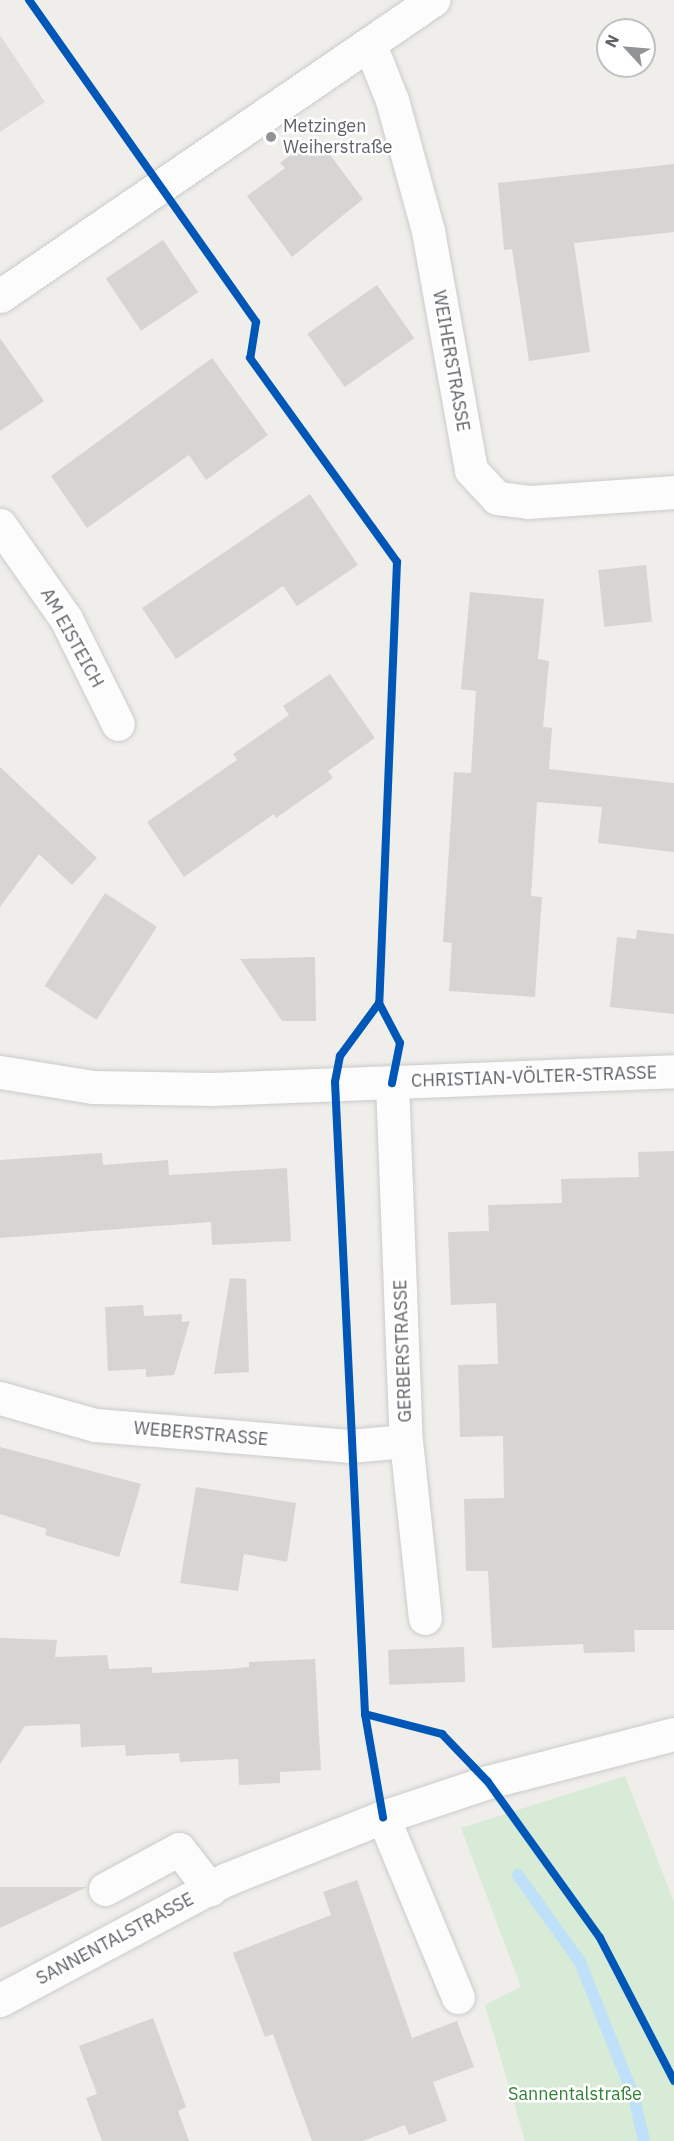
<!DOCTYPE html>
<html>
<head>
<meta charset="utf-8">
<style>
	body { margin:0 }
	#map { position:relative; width:674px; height:2141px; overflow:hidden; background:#efeeea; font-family:"IBM Plex Sans",sans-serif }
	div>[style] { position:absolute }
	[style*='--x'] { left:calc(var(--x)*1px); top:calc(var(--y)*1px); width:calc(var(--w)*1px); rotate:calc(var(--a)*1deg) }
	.industrial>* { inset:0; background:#dfddda }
	.green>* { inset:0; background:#d8ebd6 }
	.stream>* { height:12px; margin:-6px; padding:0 6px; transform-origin:6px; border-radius:6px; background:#bfe0f9 }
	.building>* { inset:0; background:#d6d5d3; transform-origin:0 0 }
	.roads { filter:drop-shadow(0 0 2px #cbcccc) drop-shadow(0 0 2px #cbcccc) }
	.minor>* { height:33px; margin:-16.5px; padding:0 16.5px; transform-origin:16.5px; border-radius:16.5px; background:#fdfcfc }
	.cycleway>* { height:8px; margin:-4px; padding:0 4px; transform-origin:4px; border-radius:4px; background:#0057b8 }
	.dots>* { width:16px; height:16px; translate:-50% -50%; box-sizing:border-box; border:3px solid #fff; border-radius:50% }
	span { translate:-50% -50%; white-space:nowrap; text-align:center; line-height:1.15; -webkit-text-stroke:5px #fff; paint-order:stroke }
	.poi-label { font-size:18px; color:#5f6368 }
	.left { translate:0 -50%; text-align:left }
	.street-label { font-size:18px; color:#5f6368 }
	.park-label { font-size:18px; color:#348238 }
	.north { position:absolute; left:596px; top:18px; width:60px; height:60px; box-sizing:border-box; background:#fff; border:2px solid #bfc1c3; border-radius:50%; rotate:296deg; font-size:16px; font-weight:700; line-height:24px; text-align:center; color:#5f6368 }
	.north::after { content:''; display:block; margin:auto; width:21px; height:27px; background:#919496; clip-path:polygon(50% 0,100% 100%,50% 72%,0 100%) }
</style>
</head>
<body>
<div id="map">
	<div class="industrial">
		<i style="clip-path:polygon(0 35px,45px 102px,0 132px)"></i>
	</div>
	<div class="green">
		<i style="clip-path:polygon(625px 1776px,674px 1902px,674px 2141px,525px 2141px,485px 2005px,521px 1987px,461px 1828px)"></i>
	</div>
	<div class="stream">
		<i style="--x:518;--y:1875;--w:107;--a:54.5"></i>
		<i style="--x:580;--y:1962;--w:145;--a:68.2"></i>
		<i style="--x:634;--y:2097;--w:45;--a:77.2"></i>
	</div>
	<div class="building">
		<i style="clip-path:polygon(316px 136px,363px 199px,292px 257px,247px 196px,285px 168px,280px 163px)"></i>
		<i style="clip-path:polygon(674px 164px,674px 232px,574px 243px,590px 352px,529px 361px,512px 249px,504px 250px,498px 183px)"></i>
		<i style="left:163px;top:240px;width:63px;height:69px;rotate:56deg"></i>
		<i style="left:377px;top:285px;width:65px;height:85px;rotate:55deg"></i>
		<i style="clip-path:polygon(0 338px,44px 401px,0 431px)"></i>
		<i style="clip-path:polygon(212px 358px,268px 435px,206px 480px,189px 455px,87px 528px,51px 476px)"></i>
		<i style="clip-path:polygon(310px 494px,358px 565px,297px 606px,283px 586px,176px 659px,142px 608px)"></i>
		<i style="left:646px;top:565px;width:57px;height:48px;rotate:84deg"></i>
		<i style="clip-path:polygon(470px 592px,544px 599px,538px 659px,549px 661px,543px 727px,552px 728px,549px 769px,674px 783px,674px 852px,598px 843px,602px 807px,537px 802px,531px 896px,542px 897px,535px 997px,449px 991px,452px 943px,443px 942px,454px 772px,471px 773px,476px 691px,461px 689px)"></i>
		<i style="clip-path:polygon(330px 674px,375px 738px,328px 771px,333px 778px,276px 818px,274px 814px,184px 877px,147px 822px,237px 760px,233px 754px,289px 715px,283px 706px)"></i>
		<i style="clip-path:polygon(0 767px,97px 858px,72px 885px,39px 854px,0 907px)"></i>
		<i style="left:105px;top:893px;width:62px;height:111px;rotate:33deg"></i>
		<i style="clip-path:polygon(637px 930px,674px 934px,674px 1014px,610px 1007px,617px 937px,636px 939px)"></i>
		<i style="clip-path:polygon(315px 957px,316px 1021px,282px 1021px,240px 959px)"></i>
		<i style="clip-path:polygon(674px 1151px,674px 1630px,634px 1630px,635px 1652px,584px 1653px,583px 1644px,492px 1648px,488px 1571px,466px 1571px,464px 1499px,504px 1498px,503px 1436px,460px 1437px,458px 1365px,498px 1364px,496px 1303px,451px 1305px,448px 1232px,489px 1231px,488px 1205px,562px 1203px,561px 1179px,639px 1177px,638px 1152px)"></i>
		<i style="clip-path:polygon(102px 1153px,103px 1165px,168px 1160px,169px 1175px,287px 1168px,291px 1241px,212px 1245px,211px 1222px,0 1238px,0 1160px)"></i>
		<i style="clip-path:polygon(230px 1278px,246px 1279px,249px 1372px,214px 1374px)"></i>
		<i style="clip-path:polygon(143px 1305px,144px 1316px,182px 1314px,182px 1322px,190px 1321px,174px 1375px,146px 1377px,146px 1369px,108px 1371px,105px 1307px)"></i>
		<i style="clip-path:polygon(0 1447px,141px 1484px,119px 1557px,45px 1535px,47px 1529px,0 1514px)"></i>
		<i style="clip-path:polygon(196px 1487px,296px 1503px,287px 1562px,244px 1554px,238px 1591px,180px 1583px)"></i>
		<i style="clip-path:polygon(0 1638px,57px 1640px,55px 1657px,107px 1655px,109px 1669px,152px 1667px,152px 1673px,230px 1669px,249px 1667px,249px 1662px,315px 1659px,321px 1770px,280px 1772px,280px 1783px,239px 1785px,238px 1759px,180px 1762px,179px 1753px,126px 1756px,125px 1745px,81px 1747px,80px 1724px,25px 1726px,0 1764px)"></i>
		<i style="left:464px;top:1647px;width:35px;height:76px;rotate:88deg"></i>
		<i style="clip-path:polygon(357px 1880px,412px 2038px,457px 2021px,474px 2067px,433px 2082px,447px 2121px,409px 2135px,405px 2125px,363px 2141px,312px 2141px,273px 2034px,265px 2037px,233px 1953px,331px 1915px,323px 1892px)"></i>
		<i style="clip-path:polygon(0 1887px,87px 1887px,0 1928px)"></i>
		<i style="clip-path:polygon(153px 2018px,186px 2107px,178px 2111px,189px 2141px,102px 2141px,86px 2098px,97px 2094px,79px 2046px)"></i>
	</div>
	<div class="roads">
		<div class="minor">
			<i style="--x:370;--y:45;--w:59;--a:68.2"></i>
			<i style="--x:392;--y:100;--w:136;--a:74.6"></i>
			<i style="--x:428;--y:231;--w:243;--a:79.8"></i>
			<i style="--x:471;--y:470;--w:38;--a:47"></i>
			<i style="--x:497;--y:498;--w:32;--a:7"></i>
			<i style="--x:529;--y:502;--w:145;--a:-3.9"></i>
			<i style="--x:0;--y:296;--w:525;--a:-34.36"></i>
			<i style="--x:0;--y:525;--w:115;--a:54.9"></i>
			<i style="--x:66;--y:619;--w:117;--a:63.7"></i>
			<i style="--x:0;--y:1072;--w:94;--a:9.2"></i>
			<i style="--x:93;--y:1087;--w:119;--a:1"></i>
			<i style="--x:212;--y:1089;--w:462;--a:-2.2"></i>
			<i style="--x:392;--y:1083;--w:358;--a:87.8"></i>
			<i style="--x:406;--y:1441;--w:178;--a:83.9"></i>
			<i style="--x:0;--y:1398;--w:99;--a:15.9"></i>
			<i style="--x:95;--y:1425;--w:255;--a:4.7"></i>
			<i style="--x:349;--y:1446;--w:57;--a:-5"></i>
			<i style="--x:383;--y:1817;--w:195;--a:67.4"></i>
			<i style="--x:105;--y:1889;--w:84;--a:-28.4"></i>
			<i style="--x:179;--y:1849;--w:51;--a:52.2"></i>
			<i style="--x:0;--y:2000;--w:257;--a:-28.1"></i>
			<i style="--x:227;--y:1879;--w:168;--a:-21.7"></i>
			<i style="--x:383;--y:1817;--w:111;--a:-18.4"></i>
			<i style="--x:488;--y:1782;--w:192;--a:-14.5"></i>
		</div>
	</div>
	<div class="cycleway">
		<i style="--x:29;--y:0;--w:394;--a:54.8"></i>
		<i style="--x:256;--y:322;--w:36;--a:99"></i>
		<i style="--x:250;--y:358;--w:251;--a:54.2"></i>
		<i style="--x:397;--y:562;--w:441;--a:92.3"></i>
		<i style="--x:379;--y:1003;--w:66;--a:126.3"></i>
		<i style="--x:340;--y:1056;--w:26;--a:101"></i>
		<i style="--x:335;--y:1082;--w:633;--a:87.28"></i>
		<i style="--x:365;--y:1714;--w:80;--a:14.6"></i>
		<i style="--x:442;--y:1734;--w:66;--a:46.2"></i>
		<i style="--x:488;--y:1782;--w:192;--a:54.3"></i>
		<i style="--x:600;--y:1938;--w:161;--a:62.6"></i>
		<i style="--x:379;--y:1003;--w:45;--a:62.3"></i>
		<i style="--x:400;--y:1043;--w:41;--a:101.3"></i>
		<i style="--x:365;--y:1714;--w:105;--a:80.1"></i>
	</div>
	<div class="dots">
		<i style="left:271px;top:137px;background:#919496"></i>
	</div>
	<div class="poi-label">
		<span class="left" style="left:283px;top:137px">Metzingen<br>Weiherstraße</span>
	</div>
	<div class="street-label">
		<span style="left:451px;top:361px;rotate:80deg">WEIHERSTRASSE</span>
		<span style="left:72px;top:638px;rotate:61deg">AM EISTEICH</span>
		<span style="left:534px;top:1077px;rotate:-2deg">CHRISTIAN-VÖLTER-STRASSE</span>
		<span style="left:403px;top:1351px;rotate:-92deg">GERBERSTRASSE</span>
		<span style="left:201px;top:1434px;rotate:5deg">WEBERSTRASSE</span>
		<span style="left:115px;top:1939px;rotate:-28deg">SANNENTALSTRASSE</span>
	</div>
	<div class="park-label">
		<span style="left:575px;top:2094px">Sannentalstraße</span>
	</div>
	<div class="north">N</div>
</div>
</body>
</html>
